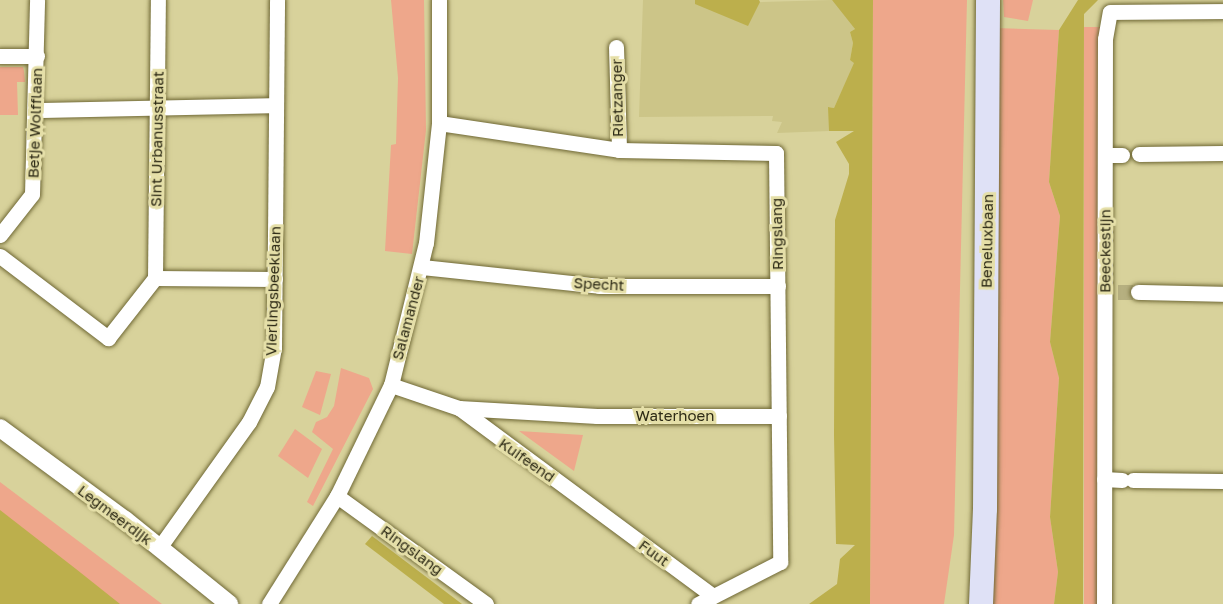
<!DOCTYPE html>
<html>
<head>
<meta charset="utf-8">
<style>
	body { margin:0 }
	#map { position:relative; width:1223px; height:604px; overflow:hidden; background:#d8d29b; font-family:"Golos Text",sans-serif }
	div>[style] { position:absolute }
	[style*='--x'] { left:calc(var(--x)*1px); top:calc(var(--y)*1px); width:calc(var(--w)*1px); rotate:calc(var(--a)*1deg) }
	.built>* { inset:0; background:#ccc588 }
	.green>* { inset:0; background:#eea78b; transform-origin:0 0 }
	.water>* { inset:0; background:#bcaf4c }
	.minor-tunnel>* { height:15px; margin-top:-7.5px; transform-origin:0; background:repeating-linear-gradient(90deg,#b6b080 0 15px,transparent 0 23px) }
	.roads { filter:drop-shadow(0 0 2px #6f6835) drop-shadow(0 0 2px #6f6835) }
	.minor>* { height:15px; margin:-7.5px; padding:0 7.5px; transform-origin:7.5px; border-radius:7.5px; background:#fff }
	.tertiary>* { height:18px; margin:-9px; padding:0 9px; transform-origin:9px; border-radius:9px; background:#fff }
	.primary>* { height:24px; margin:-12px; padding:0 12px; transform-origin:12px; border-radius:12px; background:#dfe1f6 }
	span { translate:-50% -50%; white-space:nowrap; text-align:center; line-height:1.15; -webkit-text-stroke:6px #e5dfa8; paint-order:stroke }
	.street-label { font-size:15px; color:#2d2a15 }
</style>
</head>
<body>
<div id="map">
	<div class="built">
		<i style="clip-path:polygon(643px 0,695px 0,695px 4px,832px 0,840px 5px,855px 29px,850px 32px,853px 43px,850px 60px,855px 63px,834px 108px,829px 107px,829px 131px,777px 133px,782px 122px,772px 121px,773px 116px,639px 117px)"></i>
	</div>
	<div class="green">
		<i style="clip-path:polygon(391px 0,424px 0,426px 130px,412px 254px,385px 251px,391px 145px,396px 144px,398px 78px)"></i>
		<i style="clip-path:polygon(873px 0,967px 0,954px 535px,944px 604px,870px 604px)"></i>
		<i style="clip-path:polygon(1003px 0,1033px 0,1028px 21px,1004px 17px)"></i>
		<i style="left:1100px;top:27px;width:577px;height:16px;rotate:90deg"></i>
		<i style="clip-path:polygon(994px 28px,1059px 30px,1049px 182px,1060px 216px,1050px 342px,1059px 378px,1050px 517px,1058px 572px,1054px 604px,988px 604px)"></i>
		<i style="clip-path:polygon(0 67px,23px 67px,24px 71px,25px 82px,17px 82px,18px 115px,0 115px)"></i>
		<i style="clip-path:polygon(341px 368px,369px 378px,373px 389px,313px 506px,307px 502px,333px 449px,312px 432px,316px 422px,327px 417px,334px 406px)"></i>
		<i style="clip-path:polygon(316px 371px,331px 374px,320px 415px,302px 407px)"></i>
		<i style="clip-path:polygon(295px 429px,322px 449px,308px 478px,278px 456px)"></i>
		<i style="clip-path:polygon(519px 431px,583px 435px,574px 471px)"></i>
		<i style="clip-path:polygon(0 482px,162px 604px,0 604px)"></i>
	</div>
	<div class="water">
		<i style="clip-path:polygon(695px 0,759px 0,760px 2px,748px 26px,695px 4px)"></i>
		<i style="clip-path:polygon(832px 0,873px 0,870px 604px,809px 604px,837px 584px,840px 559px,855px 545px,836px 544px,834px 435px,835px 220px,849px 174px,849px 164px,836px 142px,854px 131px,829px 131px,828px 107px,834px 108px,854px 63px,850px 60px,853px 43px,850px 32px,855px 29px)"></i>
		<i style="clip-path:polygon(1078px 0,1098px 0,1084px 14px,1083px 604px,1054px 604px,1058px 572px,1050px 517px,1059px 378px,1050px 342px,1060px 216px,1049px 182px,1059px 30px)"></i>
		<i style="clip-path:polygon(0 510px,76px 569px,120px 604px,0 604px)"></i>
		<i style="clip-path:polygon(372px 536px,462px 604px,444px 604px,365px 544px)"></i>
	</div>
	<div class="minor-tunnel">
		<i style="--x:1118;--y:292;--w:20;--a:0"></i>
	</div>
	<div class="roads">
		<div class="minor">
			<i style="--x:616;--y:47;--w:103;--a:88.3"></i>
			<i style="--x:0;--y:56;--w:37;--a:0"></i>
			<i style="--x:37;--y:110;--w:237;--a:-1.2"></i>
			<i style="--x:439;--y:123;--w:182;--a:8.5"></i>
			<i style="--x:619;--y:150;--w:157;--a:1.1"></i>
			<i style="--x:776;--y:153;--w:409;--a:89.4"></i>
			<i style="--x:780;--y:562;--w:92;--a:152.9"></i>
			<i style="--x:1139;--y:154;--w:84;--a:-0.7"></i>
			<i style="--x:1106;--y:155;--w:16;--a:0"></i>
			<i style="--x:0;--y:235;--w:52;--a:-52"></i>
			<i style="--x:32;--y:194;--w:194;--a:-88.5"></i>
			<i style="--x:0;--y:256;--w:136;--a:37.2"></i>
			<i style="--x:108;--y:338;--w:76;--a:-51.9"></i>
			<i style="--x:155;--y:278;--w:120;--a:0.5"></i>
			<i style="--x:422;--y:267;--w:178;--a:6.1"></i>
			<i style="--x:599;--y:286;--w:179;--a:0"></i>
			<i style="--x:155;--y:278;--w:278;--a:-89.4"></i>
			<i style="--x:1138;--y:292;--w:85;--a:1.3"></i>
			<i style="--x:391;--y:385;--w:72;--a:18.7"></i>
			<i style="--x:459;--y:408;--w:138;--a:3.3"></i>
			<i style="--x:597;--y:416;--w:182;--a:0"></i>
			<i style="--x:459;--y:408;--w:316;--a:36.5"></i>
			<i style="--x:1104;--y:479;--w:18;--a:3"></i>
			<i style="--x:1133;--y:480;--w:90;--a:0.6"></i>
			<i style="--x:337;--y:496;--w:184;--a:35.9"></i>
			<i style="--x:159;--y:548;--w:155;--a:-54.5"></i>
			<i style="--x:249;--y:422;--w:39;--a:-63"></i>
			<i style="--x:267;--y:387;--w:39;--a:-80"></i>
			<i style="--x:274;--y:349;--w:349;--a:-89.5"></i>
			<i style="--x:269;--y:604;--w:128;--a:-57.8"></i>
			<i style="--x:337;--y:496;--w:123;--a:-64.1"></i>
			<i style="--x:391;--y:385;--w:146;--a:-76.2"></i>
			<i style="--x:426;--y:243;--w:121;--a:-83.8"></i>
			<i style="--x:439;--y:123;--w:123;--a:-90"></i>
			<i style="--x:1104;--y:604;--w:565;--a:-89.9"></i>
			<i style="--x:1105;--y:39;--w:27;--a:-80"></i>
			<i style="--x:1110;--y:12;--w:113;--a:-0.5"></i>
		</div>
		<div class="tertiary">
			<i style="--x:0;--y:428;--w:155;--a:36.4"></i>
			<i style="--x:125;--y:520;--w:134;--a:38.9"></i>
		</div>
		<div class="primary">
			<i style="--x:981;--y:604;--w:95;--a:-87.6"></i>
			<i style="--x:985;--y:509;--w:509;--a:-89.66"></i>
		</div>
	</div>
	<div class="street-label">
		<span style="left:617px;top:98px;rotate:-91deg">Rietzanger</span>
		<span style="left:35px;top:123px;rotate:-88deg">Betje Wolfflaan</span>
		<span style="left:157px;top:139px;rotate:-89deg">Sint Urbanusstraat</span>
		<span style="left:777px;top:234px;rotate:-91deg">Ringslang</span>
		<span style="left:987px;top:241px;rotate:-89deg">Beneluxbaan</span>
		<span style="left:1105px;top:251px;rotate:-90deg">Beeckestijn</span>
		<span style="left:599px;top:284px;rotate:3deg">Specht</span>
		<span style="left:273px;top:291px;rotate:-88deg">Vierlingsbeeklaan</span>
		<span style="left:408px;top:318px;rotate:-75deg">Salamander</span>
		<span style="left:675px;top:416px">Waterhoen</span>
		<span style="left:527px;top:460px;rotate:35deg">Kuifeend</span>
		<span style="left:115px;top:515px;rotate:37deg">Legmeerdijk</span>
		<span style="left:412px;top:550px;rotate:36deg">Ringslang</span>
		<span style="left:654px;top:553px;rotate:36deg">Fuut</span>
	</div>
</div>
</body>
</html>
